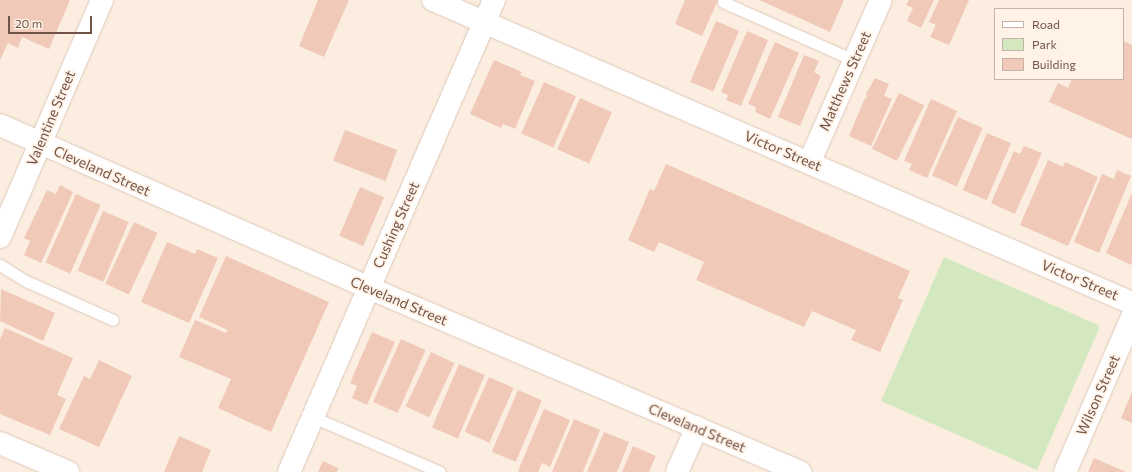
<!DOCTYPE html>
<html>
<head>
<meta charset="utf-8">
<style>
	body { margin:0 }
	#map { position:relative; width:1132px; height:472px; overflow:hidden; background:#fbeee0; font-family:Commissioner,sans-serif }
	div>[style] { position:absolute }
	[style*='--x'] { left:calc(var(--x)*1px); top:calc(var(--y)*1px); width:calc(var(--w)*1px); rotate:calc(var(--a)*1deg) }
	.green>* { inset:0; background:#d4e8bf }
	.building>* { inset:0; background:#f0c9b8; transform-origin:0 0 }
	.roads { filter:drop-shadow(0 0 1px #dfc9bc) drop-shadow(0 0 1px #dfc9bc) }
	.service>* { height:11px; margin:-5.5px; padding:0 5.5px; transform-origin:5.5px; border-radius:5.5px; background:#fff }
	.minor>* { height:22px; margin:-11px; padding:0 11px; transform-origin:11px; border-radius:11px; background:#fff }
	span { translate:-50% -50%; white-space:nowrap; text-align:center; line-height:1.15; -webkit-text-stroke:3.5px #fff2e6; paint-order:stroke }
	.street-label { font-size:14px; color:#715348 }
	.legend { position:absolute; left:994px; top:8px; width:130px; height:72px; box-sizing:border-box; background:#fff2e6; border:1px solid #c6b2a7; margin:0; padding:5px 7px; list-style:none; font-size:12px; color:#715348 }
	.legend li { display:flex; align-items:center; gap:8px; height:20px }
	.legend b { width:20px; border:1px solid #c6b2a7 }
	.scale { position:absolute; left:8px; top:16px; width:84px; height:18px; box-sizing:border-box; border:2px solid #715348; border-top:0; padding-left:5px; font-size:12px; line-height:14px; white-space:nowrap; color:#715348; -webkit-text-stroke:3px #fff2e6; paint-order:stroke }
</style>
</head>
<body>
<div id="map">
	<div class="green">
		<i style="clip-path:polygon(944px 257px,1098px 325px,1099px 329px,1037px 470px,881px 401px)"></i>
	</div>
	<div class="building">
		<i style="clip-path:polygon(0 0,70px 0,49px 49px,22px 37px,18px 48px,8px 43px,0 60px)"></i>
		<i style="clip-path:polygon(318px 0,349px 0,324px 57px,299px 46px)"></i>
		<i style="clip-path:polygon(685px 0,718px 0,702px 36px,675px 24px)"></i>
		<i style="clip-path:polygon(759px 0,844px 0,830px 32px)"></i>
		<i style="clip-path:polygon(909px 0,934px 0,921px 28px,907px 21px,913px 8px,906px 5px)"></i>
		<i style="clip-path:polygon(939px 0,969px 0,949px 45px,930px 37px,936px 25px,929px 22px)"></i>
		<i style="left:716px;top:21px;width:25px;height:66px;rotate:23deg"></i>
		<i style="clip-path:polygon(747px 31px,768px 40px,741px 106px,726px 100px,728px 95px,721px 92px)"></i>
		<i style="clip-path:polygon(1123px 41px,1132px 45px,1132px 139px,1049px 102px,1058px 83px,1068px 88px,1072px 79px,1123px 79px)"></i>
		<i style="clip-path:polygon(775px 42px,799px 53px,770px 119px,755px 112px,756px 107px,748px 104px)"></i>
		<i style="clip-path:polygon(804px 55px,819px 61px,814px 72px,821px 76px,800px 126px,778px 117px)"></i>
		<i style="clip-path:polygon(494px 60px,522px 72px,520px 75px,535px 81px,515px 129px,503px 124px,501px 128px,470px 114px)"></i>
		<i style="clip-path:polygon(875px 78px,889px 84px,884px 96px,892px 99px,871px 146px,849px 136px,864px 100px,867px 97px,866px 94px)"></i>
		<i style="left:544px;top:82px;width:35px;height:56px;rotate:24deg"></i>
		<i style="left:899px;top:93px;width:28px;height:62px;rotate:26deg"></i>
		<i style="left:580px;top:98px;width:35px;height:56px;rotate:24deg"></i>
		<i style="clip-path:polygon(931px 99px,957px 111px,927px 178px,909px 170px,912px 164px,904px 161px)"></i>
		<i style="left:958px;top:117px;width:27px;height:64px;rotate:24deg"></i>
		<i style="left:345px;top:130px;width:56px;height:33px;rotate:21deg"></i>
		<i style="left:987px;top:133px;width:26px;height:62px;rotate:23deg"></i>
		<i style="clip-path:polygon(1024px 146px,1042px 153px,1015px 214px,991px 203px,1014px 151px,1020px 154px)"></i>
		<i style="clip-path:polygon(1048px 160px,1063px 167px,1065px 162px,1098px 177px,1068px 246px,1020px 225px)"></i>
		<i style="clip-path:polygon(666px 164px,910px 271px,898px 298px,903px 300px,880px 352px,851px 340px,856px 330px,812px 311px,804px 327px,696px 280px,704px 262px,659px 242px,654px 252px,628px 240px,650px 189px,654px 191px)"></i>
		<i style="clip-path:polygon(1117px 170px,1131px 176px,1099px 253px,1074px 242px,1102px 174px,1114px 179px)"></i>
		<i style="clip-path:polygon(60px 185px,73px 192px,41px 263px,24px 255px,30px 241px,24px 238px,47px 190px,56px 194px)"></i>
		<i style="left:360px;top:187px;width:26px;height:53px;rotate:23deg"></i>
		<i style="clip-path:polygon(1132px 193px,1132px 262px,1131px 265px,1106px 253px)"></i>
		<i style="left:76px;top:194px;width:27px;height:75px;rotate:24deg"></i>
		<i style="left:103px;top:211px;width:28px;height:65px;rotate:23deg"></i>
		<i style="left:134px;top:222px;width:26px;height:68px;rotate:25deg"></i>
		<i style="clip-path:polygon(167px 242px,195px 254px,197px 249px,218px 258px,189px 323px,141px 302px)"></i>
		<i style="clip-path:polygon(226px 256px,329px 302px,271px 432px,218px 408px,231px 379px,179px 357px,195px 320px,226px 333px,228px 330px,199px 317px)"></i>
		<i style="clip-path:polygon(1px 289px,55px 313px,43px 341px,0 321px)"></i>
		<i style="clip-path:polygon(5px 328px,73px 358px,57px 395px,66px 399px,50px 435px,0 414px,0 339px)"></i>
		<i style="clip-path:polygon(372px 332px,395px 342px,367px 405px,352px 398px,357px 386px,350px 383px)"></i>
		<i style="left:401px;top:339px;width:27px;height:69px;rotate:24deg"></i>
		<i style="left:431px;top:352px;width:26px;height:60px;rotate:25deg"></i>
		<i style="clip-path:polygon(99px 360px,132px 376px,99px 447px,59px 429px,84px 376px,90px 379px)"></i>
		<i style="left:459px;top:364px;width:28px;height:69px;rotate:23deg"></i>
		<i style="left:489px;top:377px;width:27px;height:60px;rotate:24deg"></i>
		<i style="left:518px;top:390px;width:26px;height:67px;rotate:23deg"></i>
		<i style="clip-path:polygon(1132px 392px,1132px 423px,1121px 418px)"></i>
		<i style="clip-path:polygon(544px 409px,570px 420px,550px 467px,542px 463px,538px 472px,520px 472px,518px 471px)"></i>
		<i style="clip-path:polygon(574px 419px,600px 430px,583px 472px,552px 472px)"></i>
		<i style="clip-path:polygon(604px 432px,629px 442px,617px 472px,587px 472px)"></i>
		<i style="clip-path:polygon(179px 436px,211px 450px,202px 472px,164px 472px)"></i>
		<i style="clip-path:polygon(633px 446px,656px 456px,649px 472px,622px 472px)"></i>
		<i style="clip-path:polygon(1094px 458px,1126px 472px,1088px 472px)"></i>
		<i style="clip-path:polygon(323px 461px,338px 468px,337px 472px,318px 472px)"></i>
	</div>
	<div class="roads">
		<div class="service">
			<i style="--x:723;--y:2;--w:143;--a:23.9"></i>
			<i style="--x:0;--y:265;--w:31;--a:32"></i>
			<i style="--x:26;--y:281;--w:95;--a:24.1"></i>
			<i style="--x:313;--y:417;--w:138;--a:23.4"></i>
		</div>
		<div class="minor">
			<i style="--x:433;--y:0;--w:762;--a:23.44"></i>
			<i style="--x:0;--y:125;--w:403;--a:23.8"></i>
			<i style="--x:369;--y:288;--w:469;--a:23.1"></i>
			<i style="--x:809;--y:163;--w:178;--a:-66.2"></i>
			<i style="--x:0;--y:237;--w:258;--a:-66.7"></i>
			<i style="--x:0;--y:443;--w:74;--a:23.1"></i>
			<i style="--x:289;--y:472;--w:515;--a:-66.52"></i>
			<i style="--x:677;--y:472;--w:49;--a:-66"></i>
			<i style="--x:1065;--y:472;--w:169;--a:-66.6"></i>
		</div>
	</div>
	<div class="street-label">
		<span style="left:845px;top:81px;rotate:-66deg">Matthews Street</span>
		<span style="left:51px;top:118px;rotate:-67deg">Valentine Street</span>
		<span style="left:783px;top:151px;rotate:23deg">Victor Street</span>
		<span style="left:102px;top:171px;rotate:24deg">Cleveland Street</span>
		<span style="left:396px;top:225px;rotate:-66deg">Cushing Street</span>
		<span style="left:1080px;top:280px;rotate:23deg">Victor Street</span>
		<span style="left:399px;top:301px;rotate:23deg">Cleveland Street</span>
		<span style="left:1098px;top:395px;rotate:-66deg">Wilson Street</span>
		<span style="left:697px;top:428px;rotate:23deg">Cleveland Street</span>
	</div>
	<ul class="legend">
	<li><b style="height:5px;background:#fff"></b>Road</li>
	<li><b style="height:11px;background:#d4e8bf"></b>Park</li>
	<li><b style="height:11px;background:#f0c9b8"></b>Building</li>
	</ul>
	<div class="scale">20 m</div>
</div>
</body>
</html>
